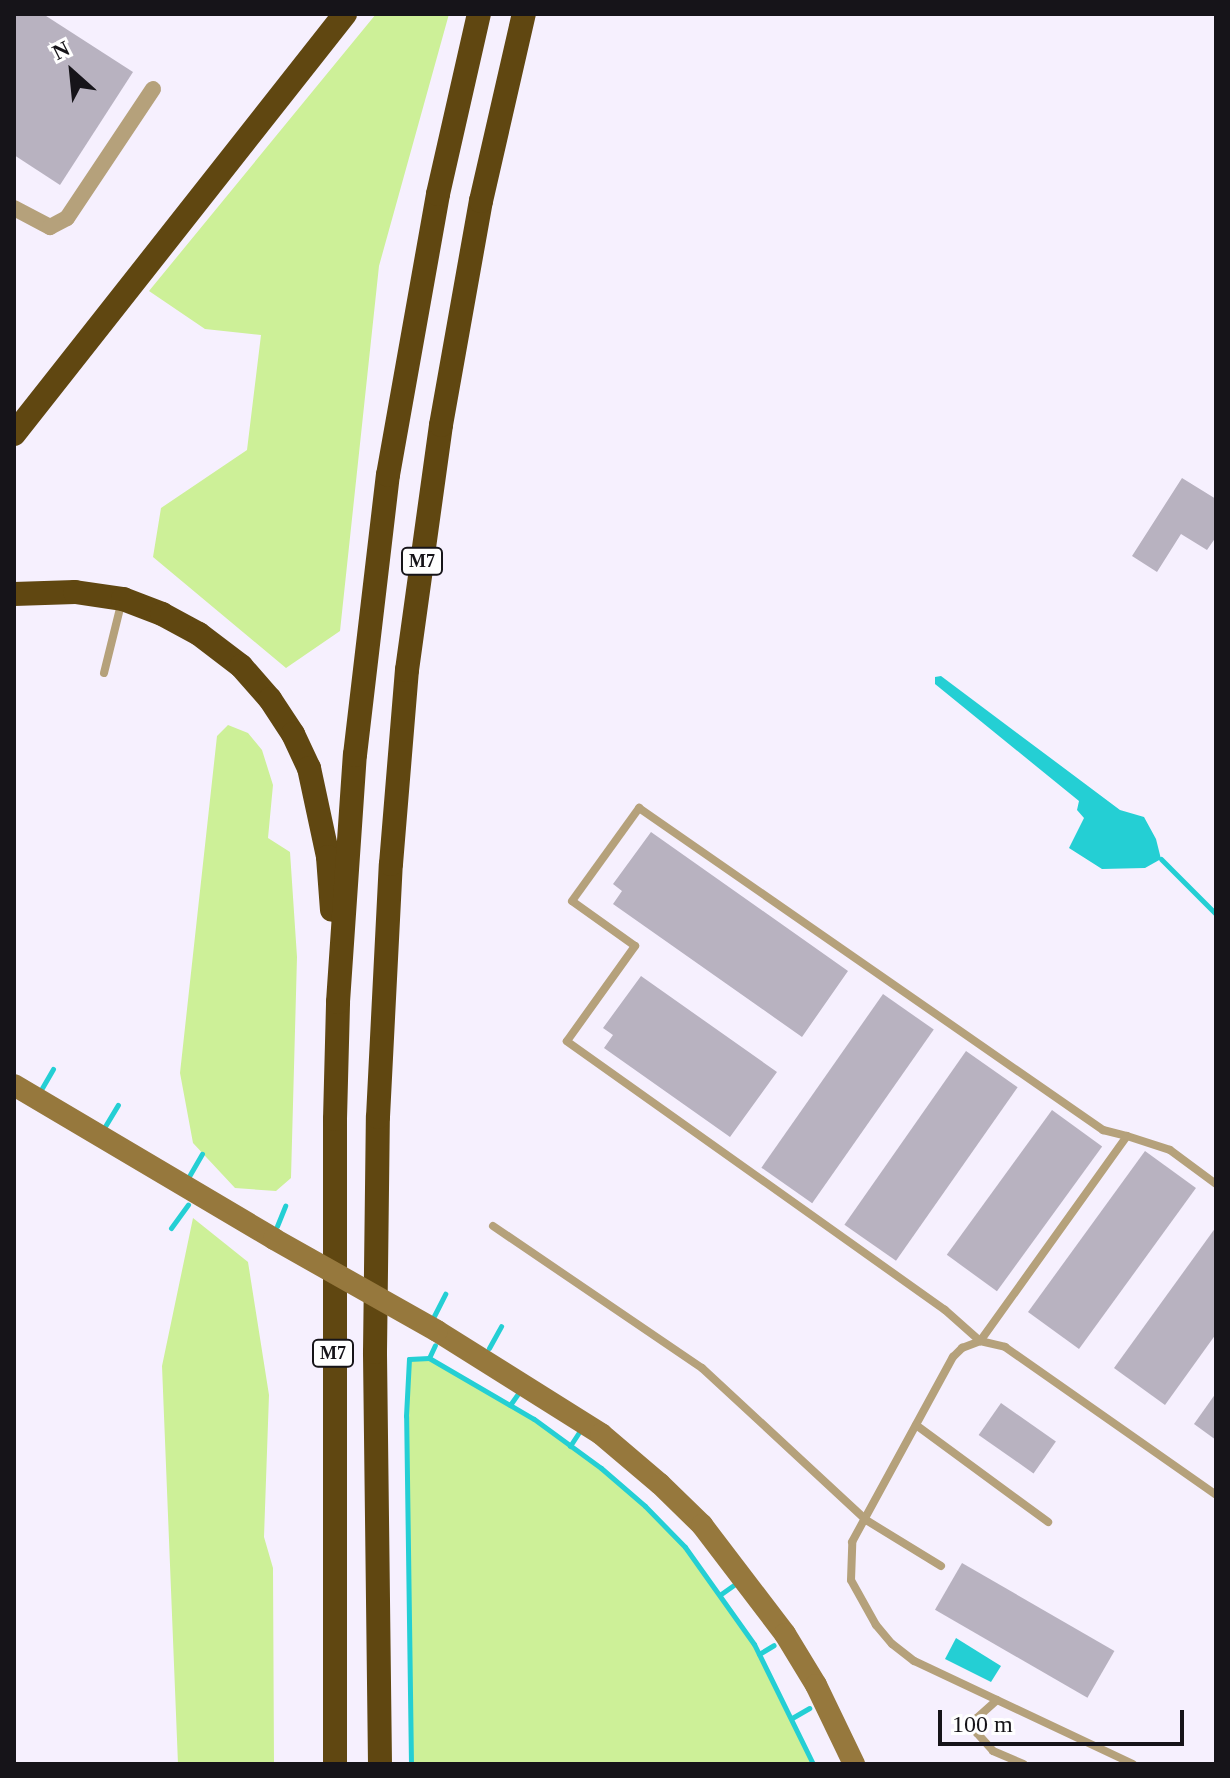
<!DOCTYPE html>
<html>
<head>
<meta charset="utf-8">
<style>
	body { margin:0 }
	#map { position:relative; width:1230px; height:1778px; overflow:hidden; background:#f6f0fe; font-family:"Times New Roman",serif }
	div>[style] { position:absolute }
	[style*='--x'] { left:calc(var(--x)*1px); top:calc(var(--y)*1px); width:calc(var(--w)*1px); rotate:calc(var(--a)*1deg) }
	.green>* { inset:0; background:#cdf098 }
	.water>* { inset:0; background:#24cfd4 }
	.stream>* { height:5px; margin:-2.5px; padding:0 2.5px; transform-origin:2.5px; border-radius:2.5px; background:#24cfd4 }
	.building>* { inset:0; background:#b8b2c0; transform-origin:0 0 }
	.service>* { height:8px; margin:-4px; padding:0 4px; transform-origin:4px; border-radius:4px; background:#b5a17b }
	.minor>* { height:16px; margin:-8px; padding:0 8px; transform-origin:8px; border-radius:8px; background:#b5a17b }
	.secondary>* { height:22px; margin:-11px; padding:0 11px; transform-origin:11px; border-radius:11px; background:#96783d }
	.motorway>* { height:24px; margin:-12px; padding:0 12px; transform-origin:12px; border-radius:12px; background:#604711 }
	.secondary-bridge>* { height:22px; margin:-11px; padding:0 11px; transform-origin:11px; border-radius:11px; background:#96783d }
	span { translate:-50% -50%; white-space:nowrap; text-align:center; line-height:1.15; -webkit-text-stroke:7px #fff; paint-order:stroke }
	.shield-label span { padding:2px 6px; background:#fff; border:2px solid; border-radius:6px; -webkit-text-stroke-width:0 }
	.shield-label { font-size:18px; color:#161419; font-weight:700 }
	.frame { position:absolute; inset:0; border:16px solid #161419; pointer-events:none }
	.north { position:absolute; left:32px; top:32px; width:80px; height:80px; -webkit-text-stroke:6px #fff; paint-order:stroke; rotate:333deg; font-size:22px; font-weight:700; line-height:32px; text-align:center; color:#161419 }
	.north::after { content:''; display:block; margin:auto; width:28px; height:36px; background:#161419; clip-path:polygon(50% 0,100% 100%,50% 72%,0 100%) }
	.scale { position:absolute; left:938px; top:1710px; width:246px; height:36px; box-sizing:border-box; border:4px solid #161419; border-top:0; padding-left:10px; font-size:24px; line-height:28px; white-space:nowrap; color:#161419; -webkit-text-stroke:6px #fff; paint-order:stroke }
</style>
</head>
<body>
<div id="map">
	<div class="green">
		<i style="clip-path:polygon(376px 14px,449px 14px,379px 266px,340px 631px,286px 668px,153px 557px,161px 508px,247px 450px,261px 335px,205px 329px,149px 291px)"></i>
		<i style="clip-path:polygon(228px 725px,248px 733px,262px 750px,273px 785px,268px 838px,290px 852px,297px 957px,291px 1178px,276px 1191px,235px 1188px,193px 1143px,180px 1073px,217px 736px)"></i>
		<i style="clip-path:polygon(193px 1218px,248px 1262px,269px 1395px,264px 1537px,273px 1568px,274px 1764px,178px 1764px,162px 1366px)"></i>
		<i style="clip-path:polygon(429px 1358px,534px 1419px,601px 1468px,645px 1506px,685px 1547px,754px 1644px,813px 1764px,411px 1764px,406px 1416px,409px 1359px)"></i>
	</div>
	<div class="water">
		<i style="clip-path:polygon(941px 676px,1120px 810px,1144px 817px,1156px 839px,1161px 859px,1145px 868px,1102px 869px,1069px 848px,1084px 818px,1077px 810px,1079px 801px,935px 684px,935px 677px)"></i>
		<i style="clip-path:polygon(956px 1638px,1001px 1666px,991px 1682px,945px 1659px)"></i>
	</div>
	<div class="stream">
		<i style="--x:1161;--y:859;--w:78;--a:45"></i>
		<i style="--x:42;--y:1088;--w:22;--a:-60"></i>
		<i style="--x:104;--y:1128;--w:27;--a:-59"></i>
		<i style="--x:188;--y:1178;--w:28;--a:-60"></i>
		<i style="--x:277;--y:1226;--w:22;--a:-68"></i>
		<i style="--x:171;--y:1228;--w:29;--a:-54"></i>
		<i style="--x:434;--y:1316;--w:25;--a:-63"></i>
		<i style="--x:489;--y:1348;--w:25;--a:-61"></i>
		<i style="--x:429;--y:1358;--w:14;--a:-65"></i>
		<i style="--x:510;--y:1405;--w:16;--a:-55"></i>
		<i style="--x:570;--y:1446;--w:17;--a:-57"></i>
		<i style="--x:721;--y:1594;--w:16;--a:-35"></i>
		<i style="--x:759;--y:1654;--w:17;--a:-31"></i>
		<i style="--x:792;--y:1718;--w:20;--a:-30"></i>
		<i style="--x:411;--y:1764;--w:348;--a:-90.8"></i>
		<i style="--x:406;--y:1416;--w:57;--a:-87"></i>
		<i style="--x:409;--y:1359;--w:20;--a:-3"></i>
		<i style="--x:429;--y:1358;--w:121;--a:30.2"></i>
		<i style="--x:534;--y:1419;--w:83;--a:36.2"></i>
		<i style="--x:601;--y:1468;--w:58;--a:40.8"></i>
		<i style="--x:645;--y:1506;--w:57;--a:45.7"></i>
		<i style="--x:685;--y:1547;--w:119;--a:54.6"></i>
		<i style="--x:754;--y:1644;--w:134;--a:63.8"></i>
	</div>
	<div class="building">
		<i style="clip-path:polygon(14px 14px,43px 14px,133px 72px,60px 185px,14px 155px)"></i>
		<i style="clip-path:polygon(1182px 478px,1216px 499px,1216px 537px,1207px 550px,1181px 534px,1157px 572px,1132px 556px)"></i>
		<i style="clip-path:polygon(651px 832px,848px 971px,802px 1037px,613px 904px,622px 891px,613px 884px)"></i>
		<i style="clip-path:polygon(641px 976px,777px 1072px,730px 1137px,604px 1048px,613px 1035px,603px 1028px)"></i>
		<i style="left:883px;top:994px;width:62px;height:212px;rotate:35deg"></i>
		<i style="left:966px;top:1051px;width:63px;height:212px;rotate:35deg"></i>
		<i style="left:1052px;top:1110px;width:62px;height:179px;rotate:36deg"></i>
		<i style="left:1145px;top:1151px;width:63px;height:199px;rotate:36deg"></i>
		<i style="clip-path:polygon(1216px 1227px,1216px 1334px,1165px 1405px,1114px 1368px)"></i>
		<i style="clip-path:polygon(1216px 1393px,1216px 1440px,1194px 1424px)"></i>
		<i style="left:1001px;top:1403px;width:67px;height:39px;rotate:35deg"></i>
		<i style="left:962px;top:1563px;width:176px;height:54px;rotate:30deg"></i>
	</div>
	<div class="service">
		<i style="--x:104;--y:673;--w:75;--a:-76.1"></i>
		<i style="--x:1127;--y:1136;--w:252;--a:125.6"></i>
		<i style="--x:980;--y:1341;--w:47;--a:-138.5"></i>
		<i style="--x:945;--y:1310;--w:464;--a:-144.6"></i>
		<i style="--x:567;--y:1041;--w:117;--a:-54.4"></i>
		<i style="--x:635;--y:946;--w:77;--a:-144.5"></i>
		<i style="--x:572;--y:901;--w:115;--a:-54.2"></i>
		<i style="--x:639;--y:808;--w:565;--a:34.76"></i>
		<i style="--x:1103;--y:1130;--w:25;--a:14"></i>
		<i style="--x:1127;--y:1136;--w:45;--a:18"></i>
		<i style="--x:1170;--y:1150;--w:57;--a:36.5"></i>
		<i style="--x:493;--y:1226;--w:253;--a:34.2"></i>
		<i style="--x:702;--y:1368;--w:224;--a:42.8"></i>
		<i style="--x:866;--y:1520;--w:88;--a:31.5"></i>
		<i style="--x:916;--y:1425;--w:164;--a:36.3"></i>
		<i style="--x:997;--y:1700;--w:27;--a:138"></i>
		<i style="--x:977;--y:1718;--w:15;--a:90"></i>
		<i style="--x:977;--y:1733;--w:24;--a:48"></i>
		<i style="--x:993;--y:1751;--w:33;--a:23"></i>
		<i style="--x:1133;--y:1764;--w:242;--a:-154.8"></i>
		<i style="--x:914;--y:1661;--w:28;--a:-142"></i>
		<i style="--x:892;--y:1644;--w:25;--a:-130"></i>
		<i style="--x:876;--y:1625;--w:51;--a:-119.1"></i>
		<i style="--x:851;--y:1580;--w:38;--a:-88"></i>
		<i style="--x:852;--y:1542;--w:211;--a:-61.4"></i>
		<i style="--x:953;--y:1357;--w:13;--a:-45"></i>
		<i style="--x:962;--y:1348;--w:19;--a:-21"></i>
		<i style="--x:980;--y:1341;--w:26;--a:13"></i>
		<i style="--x:1005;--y:1347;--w:258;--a:35"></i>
	</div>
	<div class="minor">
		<i style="--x:14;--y:208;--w:41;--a:27.8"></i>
		<i style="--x:50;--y:227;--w:19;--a:-28"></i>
		<i style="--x:67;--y:218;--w:155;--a:-56.3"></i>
	</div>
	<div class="secondary">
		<i style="--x:14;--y:1085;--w:302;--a:30.6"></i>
		<i style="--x:437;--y:1331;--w:194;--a:32.1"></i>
		<i style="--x:601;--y:1434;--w:77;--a:40.3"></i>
		<i style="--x:660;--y:1484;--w:59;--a:44.3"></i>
		<i style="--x:702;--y:1525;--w:137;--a:52.7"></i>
		<i style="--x:785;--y:1634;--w:60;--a:58.7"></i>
		<i style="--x:816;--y:1685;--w:88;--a:64.3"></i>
	</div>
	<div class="motorway">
		<i style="--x:14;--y:434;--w:535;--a:-51.76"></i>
		<i style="--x:14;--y:594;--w:61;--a:-1.9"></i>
		<i style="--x:75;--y:592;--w:49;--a:8.3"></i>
		<i style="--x:123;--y:599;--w:42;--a:21"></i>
		<i style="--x:162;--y:614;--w:42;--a:28.4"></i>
		<i style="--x:199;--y:634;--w:53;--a:37.3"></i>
		<i style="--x:241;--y:666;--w:44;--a:48.7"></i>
		<i style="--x:270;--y:699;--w:42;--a:56.7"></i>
		<i style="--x:293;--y:734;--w:38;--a:65"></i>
		<i style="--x:309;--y:768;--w:91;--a:77.9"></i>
		<i style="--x:328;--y:857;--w:53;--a:85.7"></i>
		<i style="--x:335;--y:1764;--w:645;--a:-90"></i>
		<i style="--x:335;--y:1119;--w:117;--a:-88.5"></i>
		<i style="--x:338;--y:1002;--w:248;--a:-86.1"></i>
		<i style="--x:355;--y:755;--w:282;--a:-83.3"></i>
		<i style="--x:388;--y:475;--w:285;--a:-79.9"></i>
		<i style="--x:438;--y:194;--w:185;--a:-77.2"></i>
		<i style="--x:380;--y:1764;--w:412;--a:-90.7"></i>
		<i style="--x:375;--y:1352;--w:235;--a:-89.3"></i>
		<i style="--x:378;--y:1117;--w:253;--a:-87.1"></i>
		<i style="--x:391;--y:864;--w:195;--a:-85.3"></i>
		<i style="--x:407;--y:670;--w:247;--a:-82.1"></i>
		<i style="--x:441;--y:425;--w:228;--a:-79.9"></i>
		<i style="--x:481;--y:201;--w:192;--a:-77.1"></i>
	</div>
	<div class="secondary-bridge">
		<i style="--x:274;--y:1239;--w:187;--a:29.4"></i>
	</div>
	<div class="shield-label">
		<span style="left:422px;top:561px">M7</span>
		<span style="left:333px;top:1353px">M7</span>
	</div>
	<div class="frame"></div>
	<div class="north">N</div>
	<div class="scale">100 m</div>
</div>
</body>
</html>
